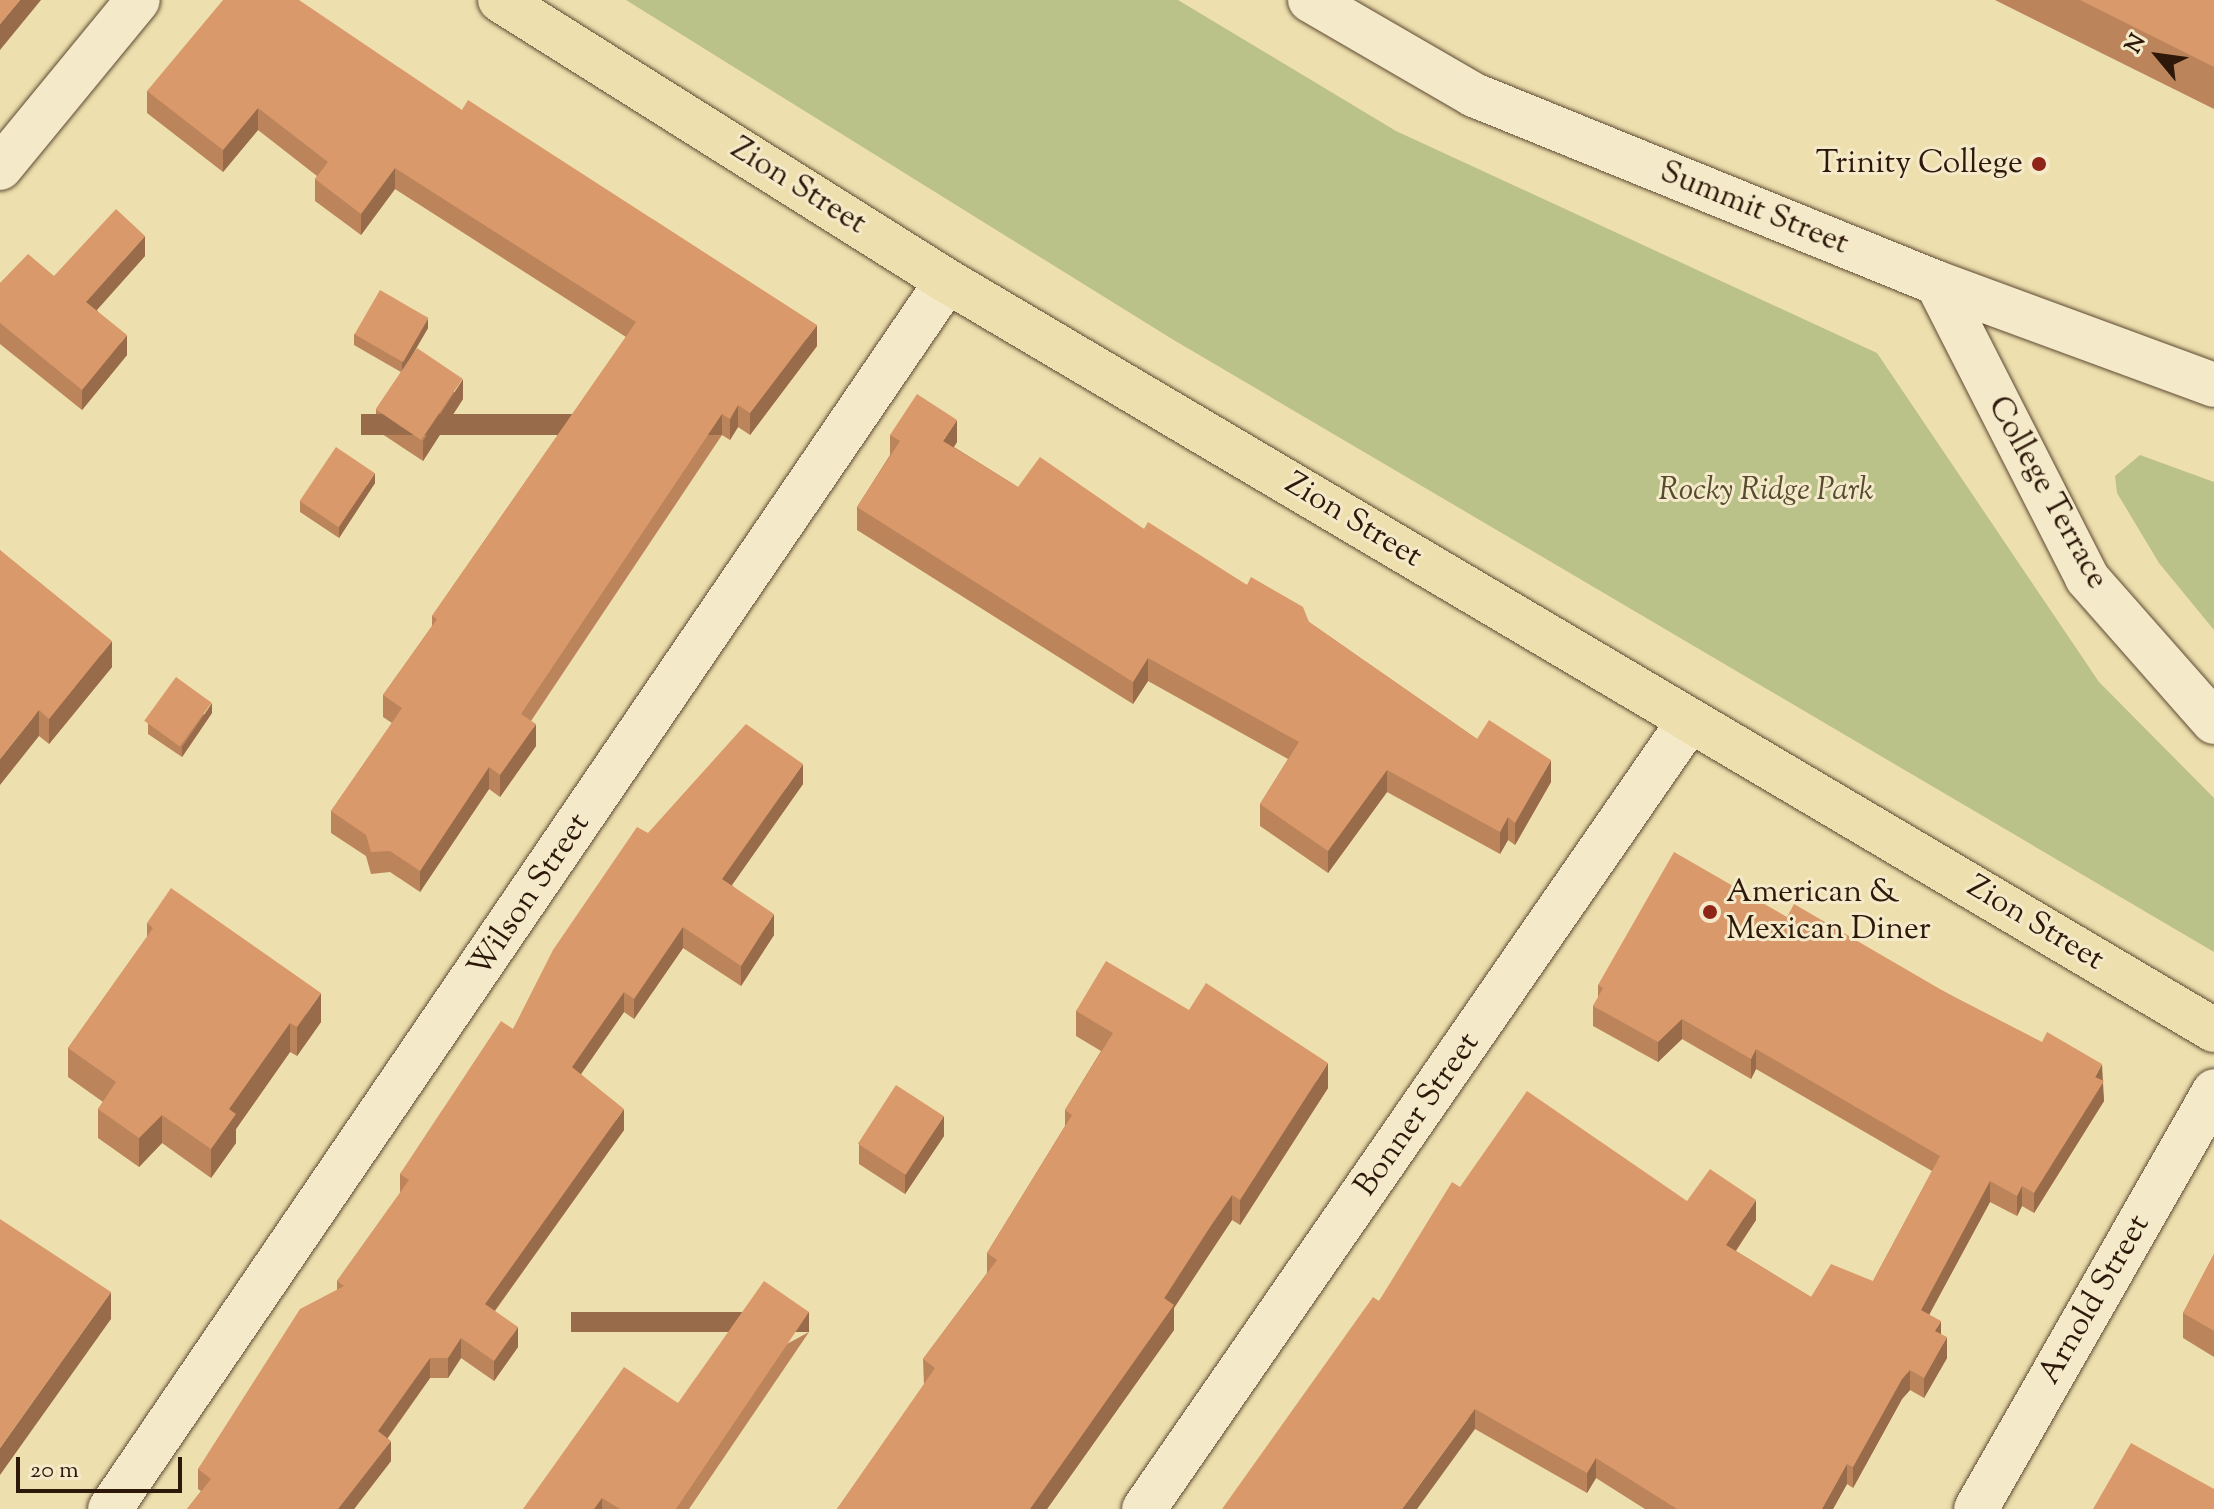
<!DOCTYPE html>
<html>
<head>
<meta charset="utf-8">
<style>
	body { margin:0 }
	#map { position:relative; width:2214px; height:1509px; overflow:hidden; background:#eedfae; font-family:"Sorts Mill Goudy",serif }
	div>[style] { position:absolute }
	[style*='--x'] { left:calc(var(--x)*1px); top:calc(var(--y)*1px); width:calc(var(--w)*1px); rotate:calc(var(--a)*1deg) }
	.green>* { inset:0; background:#bac189 }
	.roads { filter:drop-shadow(0 0 2px #5d4a32) drop-shadow(0 0 2px #5d4a32) }
	.minor>* { height:44px; margin:-22px; padding:0 22px; transform-origin:22px; border-radius:22px; background:#f4eaca }
	.major>* { height:44px; margin:-22px; padding:0 22px; transform-origin:22px; border-radius:22px; background:#eedfae }
	.wall>* { inset:0; background:#bb845b }
	.shaded-wall>* { inset:0; background:#986b4a; transform-origin:0 0 }
	.building>* { inset:0; background:#d9996a; transform-origin:0 0 }
	.dots>* { width:22px; height:22px; translate:-50% -50%; box-sizing:border-box; border:4px solid #f4eaca; border-radius:50% }
	span { translate:-50% -50%; white-space:nowrap; text-align:center; line-height:1.15; -webkit-text-stroke:6px #f4eaca; paint-order:stroke }
	.poi-label { font-size:32px; color:#2d1809 }
	.right { translate:-100% -50%; text-align:right }
	.left { translate:0 -50%; text-align:left }
	.street-label { font-size:32px; color:#2d1809 }
	.park-label { font-size:32px; color:#574b2f; font-style:italic }
	.north { position:absolute; left:2118px; top:16px; width:80px; height:80px; -webkit-text-stroke:6px #f4eaca; paint-order:stroke; rotate:299deg; font-size:22px; font-weight:700; line-height:32px; text-align:center; color:#2d1809 }
	.north::after { content:''; display:block; margin:auto; width:28px; height:36px; background:#2d1809; clip-path:polygon(50% 0,100% 100%,50% 72%,0 100%) }
	.scale { position:absolute; left:16px; top:1457px; width:166px; height:36px; box-sizing:border-box; border:4px solid #2d1809; border-top:0; padding-left:10px; font-size:24px; line-height:28px; white-space:nowrap; color:#2d1809; -webkit-text-stroke:6px #f4eaca; paint-order:stroke }
</style>
</head>
<body>
<div id="map">
	<div class="green">
		<i style="clip-path:polygon(626px 0,1178px 0,1396px 131px,1877px 353px,2099px 682px,2214px 798px,2214px 952px,1172px 339px)"></i>
		<i style="clip-path:polygon(2140px 455px,2214px 482px,2214px 630px,2159px 563px,2117px 493px,2115px 476px)"></i>
	</div>
	<div class="roads">
		<div class="minor">
			<i style="--x:1310;--y:0;--w:190;--a:30.1"></i>
			<i style="--x:1474;--y:95;--w:500;--a:22.1"></i>
			<i style="--x:1937;--y:283;--w:295;--a:20.2"></i>
			<i style="--x:0;--y:168;--w:217;--a:-50.6"></i>
			<i style="--x:1937;--y:283;--w:331;--a:63"></i>
			<i style="--x:2087;--y:578;--w:192;--a:48.6"></i>
			<i style="--x:110;--y:1509;--w:1486;--a:-55.72"></i>
			<i style="--x:1144;--y:1509;--w:959;--a:-55.32"></i>
			<i style="--x:1976;--y:1509;--w:481;--a:-60.3"></i>
		</div>
		<div class="major">
			<i style="--x:500;--y:0;--w:528;--a:32.15"></i>
			<i style="--x:947;--y:281;--w:1472;--a:30.59"></i>
		</div>
	</div>
	<div class="wall">
		<i style="clip-path:polygon(1995px 0,2214px 0,2214px 109px)"></i>
		<i style="clip-path:polygon(147px 91px,462px 110px,817px 346px,750px 435px,738px 427px,730px 440px,722px 435px,531px 721px,536px 746px,500px 797px,489px 789px,420px 892px,390px 872px,371px 874px,366px 856px,331px 833px,331px 811px,392px 723px,383px 717px,383px 695px,432px 626px,432px 616px,626px 337px,395px 189px,361px 235px,315px 201px,315px 179px,317px 176px,258px 130px,223px 172px,147px 113px)"></i>
		<i style="clip-path:polygon(145px 256px,97px 310px,127px 355px,82px 410px,0 344px,0 283px,54px 276px)"></i>
		<i style="clip-path:polygon(428px 328px,411px 357px,463px 399px,423px 461px,376px 430px,376px 410px,401px 372px,354px 345px,354px 334px)"></i>
		<i style="clip-path:polygon(890px 435px,957px 442px,954px 447px,1018px 487px,1144px 529px,1247px 585px,1309px 622px,1477px 739px,1551px 782px,1515px 845px,1508px 840px,1500px 854px,1387px 792px,1328px 873px,1260px 826px,1260px 804px,1288px 759px,1148px 681px,1133px 704px,857px 530px,857px 507px,890px 455px)"></i>
		<i style="clip-path:polygon(375px 483px,339px 538px,300px 512px,300px 501px)"></i>
		<i style="clip-path:polygon(0 550px,112px 667px,49px 744px,39px 736px)"></i>
		<i style="clip-path:polygon(212px 713px,182px 757px,148px 734px,148px 723px)"></i>
		<i style="clip-path:polygon(803px 784px,732px 885px,774px 935px,741px 986px,683px 948px,634px 1019px,624px 1012px,581px 1074px,624px 1130px,495px 1311px,518px 1347px,494px 1381px,461px 1358px,448px 1378px,430px 1378px,388px 1438px,391px 1461px,354px 1509px,187px 1509px,201px 1491px,198px 1489px,198px 1469px,337px 1290px,337px 1281px,400px 1193px,400px 1174px,513px 1029px,648px 833px)"></i>
		<i style="clip-path:polygon(1787px 917px,1945px 992px,2102px 1080px,2104px 1101px,2034px 1213px,2022px 1206px,2017px 1216px,1990px 1202px,1929px 1314px,1941px 1334px,1947px 1358px,1924px 1398px,1910px 1390px,1902px 1399px,1853px 1488px,1847px 1484px,1833px 1509px,1645px 1509px,1596px 1478px,1587px 1493px,1475px 1429px,1379px 1301px,1460px 1187px,1687px 1201px,1756px 1220px,1736px 1251px,1811px 1297px,1873px 1281px,1932px 1171px,1756px 1069px,1751px 1079px,1682px 1039px,1658px 1062px,1593px 1026px,1593px 1006px,1598px 998px,1598px 985px)"></i>
		<i style="clip-path:polygon(147px 923px,321px 1022px,297px 1056px,290px 1052px,236px 1129px,236px 1143px,211px 1178px,162px 1143px,139px 1167px,98px 1138px,98px 1109px,103px 1102px,68px 1077px,68px 1048px,147px 937px)"></i>
		<i style="clip-path:polygon(1189px 1010px,1328px 1088px,1240px 1225px,1232px 1220px,1210px 1252px,1174px 1308px,1174px 1330px,1047px 1509px,837px 1509px,924px 1385px,923px 1359px,987px 1273px,987px 1253px,1065px 1126px,1065px 1110px,1101px 1051px,1076px 1036px,1076px 1011px)"></i>
		<i style="clip-path:polygon(944px 1136px,905px 1194px,859px 1164px,859px 1144px)"></i>
		<i style="clip-path:polygon(2214px 1254px,2214px 1357px,2183px 1338px,2183px 1313px)"></i>
		<i style="clip-path:polygon(809px 1332px,689px 1509px,523px 1509px,678px 1403px)"></i>
	</div>
	<div class="shaded-wall">
		<i style="clip-path:polygon(20px 0,41px 0,0 50px,0 24px)"></i>
		<i style="clip-path:polygon(258px 108px,258px 130px,223px 172px,223px 150px)"></i>
		<i style="clip-path:polygon(395px 168px,395px 189px,361px 235px,361px 214px)"></i>
		<i style="clip-path:polygon(145px 236px,145px 256px,86px 322px,86px 302px)"></i>
		<i style="clip-path:polygon(428px 318px,428px 328px,402px 373px,402px 362px)"></i>
		<i style="clip-path:polygon(817px 325px,817px 346px,750px 435px,750px 413px)"></i>
		<i style="clip-path:polygon(127px 335px,127px 355px,82px 410px,82px 390px)"></i>
		<i style="clip-path:polygon(463px 379px,463px 399px,423px 461px,423px 441px)"></i>
		<i style="clip-path:polygon(738px 405px,738px 427px,730px 440px,730px 419px)"></i>
		<i style="left:722px;top:414px;width:21px;height:361px;rotate:90deg"></i>
		<i style="clip-path:polygon(957px 420px,957px 442px,943px 463px,943px 441px)"></i>
		<i style="clip-path:polygon(375px 473px,375px 483px,339px 538px,339px 527px)"></i>
		<i style="clip-path:polygon(112px 641px,112px 667px,49px 744px,49px 719px)"></i>
		<i style="clip-path:polygon(1148px 658px,1148px 681px,1133px 704px,1133px 682px)"></i>
		<i style="clip-path:polygon(212px 703px,212px 713px,182px 757px,182px 747px)"></i>
		<i style="clip-path:polygon(39px 710px,39px 736px,0 785px,0 759px)"></i>
		<i style="clip-path:polygon(536px 724px,536px 746px,500px 797px,500px 775px)"></i>
		<i style="clip-path:polygon(1551px 760px,1551px 782px,1515px 845px,1515px 823px)"></i>
		<i style="clip-path:polygon(803px 764px,803px 784px,722px 899px,722px 879px)"></i>
		<i style="clip-path:polygon(489px 767px,489px 789px,420px 892px,420px 871px)"></i>
		<i style="clip-path:polygon(1387px 770px,1387px 792px,1328px 873px,1328px 851px)"></i>
		<i style="clip-path:polygon(1508px 817px,1508px 840px,1500px 854px,1500px 832px)"></i>
		<i style="clip-path:polygon(774px 914px,774px 935px,741px 986px,741px 966px)"></i>
		<i style="clip-path:polygon(683px 927px,683px 948px,634px 1019px,634px 999px)"></i>
		<i style="clip-path:polygon(624px 992px,624px 1012px,572px 1087px,572px 1067px)"></i>
		<i style="clip-path:polygon(321px 993px,321px 1022px,297px 1056px,297px 1027px)"></i>
		<i style="clip-path:polygon(1682px 1019px,1682px 1039px,1658px 1062px,1658px 1042px)"></i>
		<i style="clip-path:polygon(290px 1023px,290px 1052px,236px 1129px,236px 1143px,211px 1178px,211px 1149px,229px 1109px)"></i>
		<i style="clip-path:polygon(1756px 1049px,1756px 1069px,1751px 1079px,1751px 1059px)"></i>
		<i style="clip-path:polygon(1328px 1063px,1328px 1088px,1240px 1225px,1240px 1200px)"></i>
		<i style="clip-path:polygon(2102px 1064px,2104px 1101px,2034px 1213px,2034px 1193px)"></i>
		<i style="clip-path:polygon(624px 1109px,624px 1130px,485px 1324px,485px 1304px)"></i>
		<i style="clip-path:polygon(162px 1115px,162px 1143px,139px 1167px,139px 1138px)"></i>
		<i style="clip-path:polygon(944px 1116px,944px 1136px,905px 1194px,905px 1174px)"></i>
		<i style="clip-path:polygon(1990px 1181px,1990px 1202px,1921px 1330px,1921px 1310px)"></i>
		<i style="clip-path:polygon(2022px 1186px,2022px 1206px,2017px 1216px,2017px 1196px)"></i>
		<i style="clip-path:polygon(1232px 1195px,1232px 1220px,1174px 1308px,1174px 1330px,1047px 1509px,1030px 1509px,1210px 1227px)"></i>
		<i style="clip-path:polygon(1756px 1200px,1756px 1220px,1726px 1265px,1726px 1245px)"></i>
		<i style="clip-path:polygon(111px 1292px,111px 1319px,0 1475px,0 1448px)"></i>
		<i style="left:809px;top:1312px;width:20px;height:238px;rotate:90deg"></i>
		<i style="clip-path:polygon(1941px 1321px,1941px 1341px,1935px 1331px)"></i>
		<i style="clip-path:polygon(518px 1327px,518px 1347px,494px 1381px,494px 1361px)"></i>
		<i style="clip-path:polygon(1947px 1337px,1947px 1358px,1924px 1398px,1924px 1378px)"></i>
		<i style="clip-path:polygon(461px 1338px,461px 1358px,448px 1378px,448px 1358px)"></i>
		<i style="clip-path:polygon(430px 1358px,430px 1378px,378px 1451px,378px 1431px)"></i>
		<i style="clip-path:polygon(1910px 1370px,1910px 1390px,1902px 1399px,1853px 1488px,1853px 1467px,1902px 1379px)"></i>
		<i style="clip-path:polygon(1475px 1409px,1475px 1429px,1417px 1509px,1402px 1509px)"></i>
		<i style="clip-path:polygon(391px 1441px,391px 1461px,354px 1509px,338px 1509px)"></i>
		<i style="clip-path:polygon(1596px 1458px,1596px 1478px,1587px 1493px,1587px 1473px)"></i>
		<i style="clip-path:polygon(1847px 1464px,1847px 1484px,1833px 1509px,1822px 1509px)"></i>
		<i style="clip-path:polygon(602px 1498px,602px 1509px,594px 1509px)"></i>
	</div>
	<div class="building">
		<i style="clip-path:polygon(0 0,20px 0,0 24px)"></i>
		<i style="clip-path:polygon(223px 0,299px 0,462px 110px,468px 100px,817px 325px,750px 413px,738px 405px,730px 419px,722px 414px,521px 714px,536px 724px,500px 775px,489px 767px,420px 871px,390px 851px,371px 852px,366px 835px,331px 811px,402px 708px,383px 695px,437px 619px,432px 616px,636px 322px,395px 168px,361px 214px,315px 179px,328px 162px,258px 108px,223px 150px,147px 91px)"></i>
		<i style="clip-path:polygon(2080px 0,2214px 0,2214px 67px)"></i>
		<i style="clip-path:polygon(116px 209px,145px 236px,86px 302px,127px 335px,82px 390px,0 323px,0 283px,28px 254px,54px 276px)"></i>
		<i style="left:380px;top:290px;width:56px;height:51px;rotate:30deg"></i>
		<i style="left:417px;top:348px;width:55px;height:74px;rotate:34deg"></i>
		<i style="clip-path:polygon(917px 394px,957px 420px,943px 441px,1018px 487px,1040px 457px,1144px 529px,1148px 522px,1247px 585px,1251px 577px,1303px 607px,1309px 622px,1477px 739px,1489px 720px,1551px 760px,1515px 823px,1508px 817px,1500px 832px,1387px 770px,1328px 851px,1260px 804px,1299px 742px,1148px 658px,1133px 682px,857px 507px,900px 441px,890px 435px)"></i>
		<i style="left:336px;top:447px;width:47px;height:65px;rotate:34deg"></i>
		<i style="clip-path:polygon(0 550px,112px 641px,49px 719px,39px 710px,0 759px)"></i>
		<i style="left:176px;top:677px;width:44px;height:54px;rotate:36deg"></i>
		<i style="clip-path:polygon(746px 724px,803px 764px,722px 879px,774px 914px,741px 966px,683px 927px,634px 999px,624px 992px,572px 1067px,624px 1109px,485px 1304px,518px 1327px,494px 1361px,461px 1338px,448px 1358px,430px 1358px,378px 1431px,391px 1441px,338px 1509px,187px 1509px,211px 1479px,198px 1469px,300px 1309px,344px 1286px,337px 1281px,409px 1180px,400px 1174px,501px 1021px,513px 1029px,553px 950px,637px 827px,648px 833px)"></i>
		<i style="clip-path:polygon(1674px 852px,1787px 917px,1794px 904px,1945px 992px,2042px 1042px,2047px 1032px,2102px 1064px,2095px 1077px,2104px 1081px,2034px 1193px,2022px 1186px,2017px 1196px,1990px 1181px,1921px 1310px,1941px 1321px,1935px 1331px,1947px 1337px,1924px 1378px,1910px 1370px,1902px 1379px,1853px 1467px,1847px 1464px,1822px 1509px,1677px 1509px,1596px 1458px,1587px 1473px,1475px 1409px,1402px 1509px,1222px 1509px,1373px 1297px,1379px 1301px,1452px 1182px,1460px 1187px,1527px 1091px,1687px 1201px,1710px 1169px,1756px 1200px,1726px 1245px,1811px 1297px,1831px 1264px,1873px 1281px,1940px 1156px,1756px 1049px,1751px 1059px,1682px 1019px,1658px 1042px,1593px 1006px,1603px 988px,1598px 985px)"></i>
		<i style="clip-path:polygon(171px 888px,321px 993px,297px 1027px,290px 1023px,229px 1109px,236px 1114px,211px 1149px,162px 1115px,139px 1138px,98px 1109px,116px 1082px,68px 1048px,153px 928px,147px 923px)"></i>
		<i style="clip-path:polygon(1106px 961px,1189px 1010px,1206px 983px,1328px 1063px,1240px 1200px,1232px 1195px,1210px 1227px,1164px 1298px,1174px 1305px,1030px 1509px,837px 1509px,935px 1368px,923px 1359px,997px 1260px,987px 1253px,1072px 1115px,1065px 1110px,1113px 1033px,1076px 1011px)"></i>
		<i style="left:896px;top:1085px;width:57px;height:70px;rotate:33deg"></i>
		<i style="clip-path:polygon(0 1219px,111px 1292px,0 1448px)"></i>
		<i style="clip-path:polygon(2214px 1254px,2214px 1331px,2183px 1313px)"></i>
		<i style="clip-path:polygon(764px 1281px,809px 1312px,676px 1509px,620px 1509px,602px 1498px,594px 1509px,523px 1509px,624px 1367px,678px 1403px)"></i>
		<i style="clip-path:polygon(2131px 1443px,2214px 1489px,2214px 1509px,2093px 1509px)"></i>
	</div>
	<div class="dots">
		<i style="left:2039px;top:164px;background:#8f2418"></i>
		<i style="left:1710px;top:912px;background:#8f2418"></i>
	</div>
	<div class="poi-label">
		<span class="right" style="left:2023px;top:164px">Trinity College</span>
		<span class="left" style="left:1726px;top:912px">American &amp;<br>Mexican Diner</span>
	</div>
	<div class="street-label">
		<span style="left:798px;top:187px;rotate:32deg">Zion Street</span>
		<span style="left:1754px;top:209px;rotate:22deg">Summit Street</span>
		<span style="left:2047px;top:493px;rotate:61deg">College Terrace</span>
		<span style="left:1353px;top:521px;rotate:31deg">Zion Street</span>
		<span style="left:530px;top:896px;rotate:-56deg">Wilson Street</span>
		<span style="left:2035px;top:924px;rotate:31deg">Zion Street</span>
		<span style="left:1418px;top:1115px;rotate:-55deg">Bonner Street</span>
		<span style="left:2095px;top:1300px;rotate:-60deg">Arnold Street</span>
	</div>
	<div class="park-label">
		<span style="left:1766px;top:491px">Rocky Ridge Park</span>
	</div>
	<div class="north">N</div>
	<div class="scale">20 m</div>
</div>
</body>
</html>
